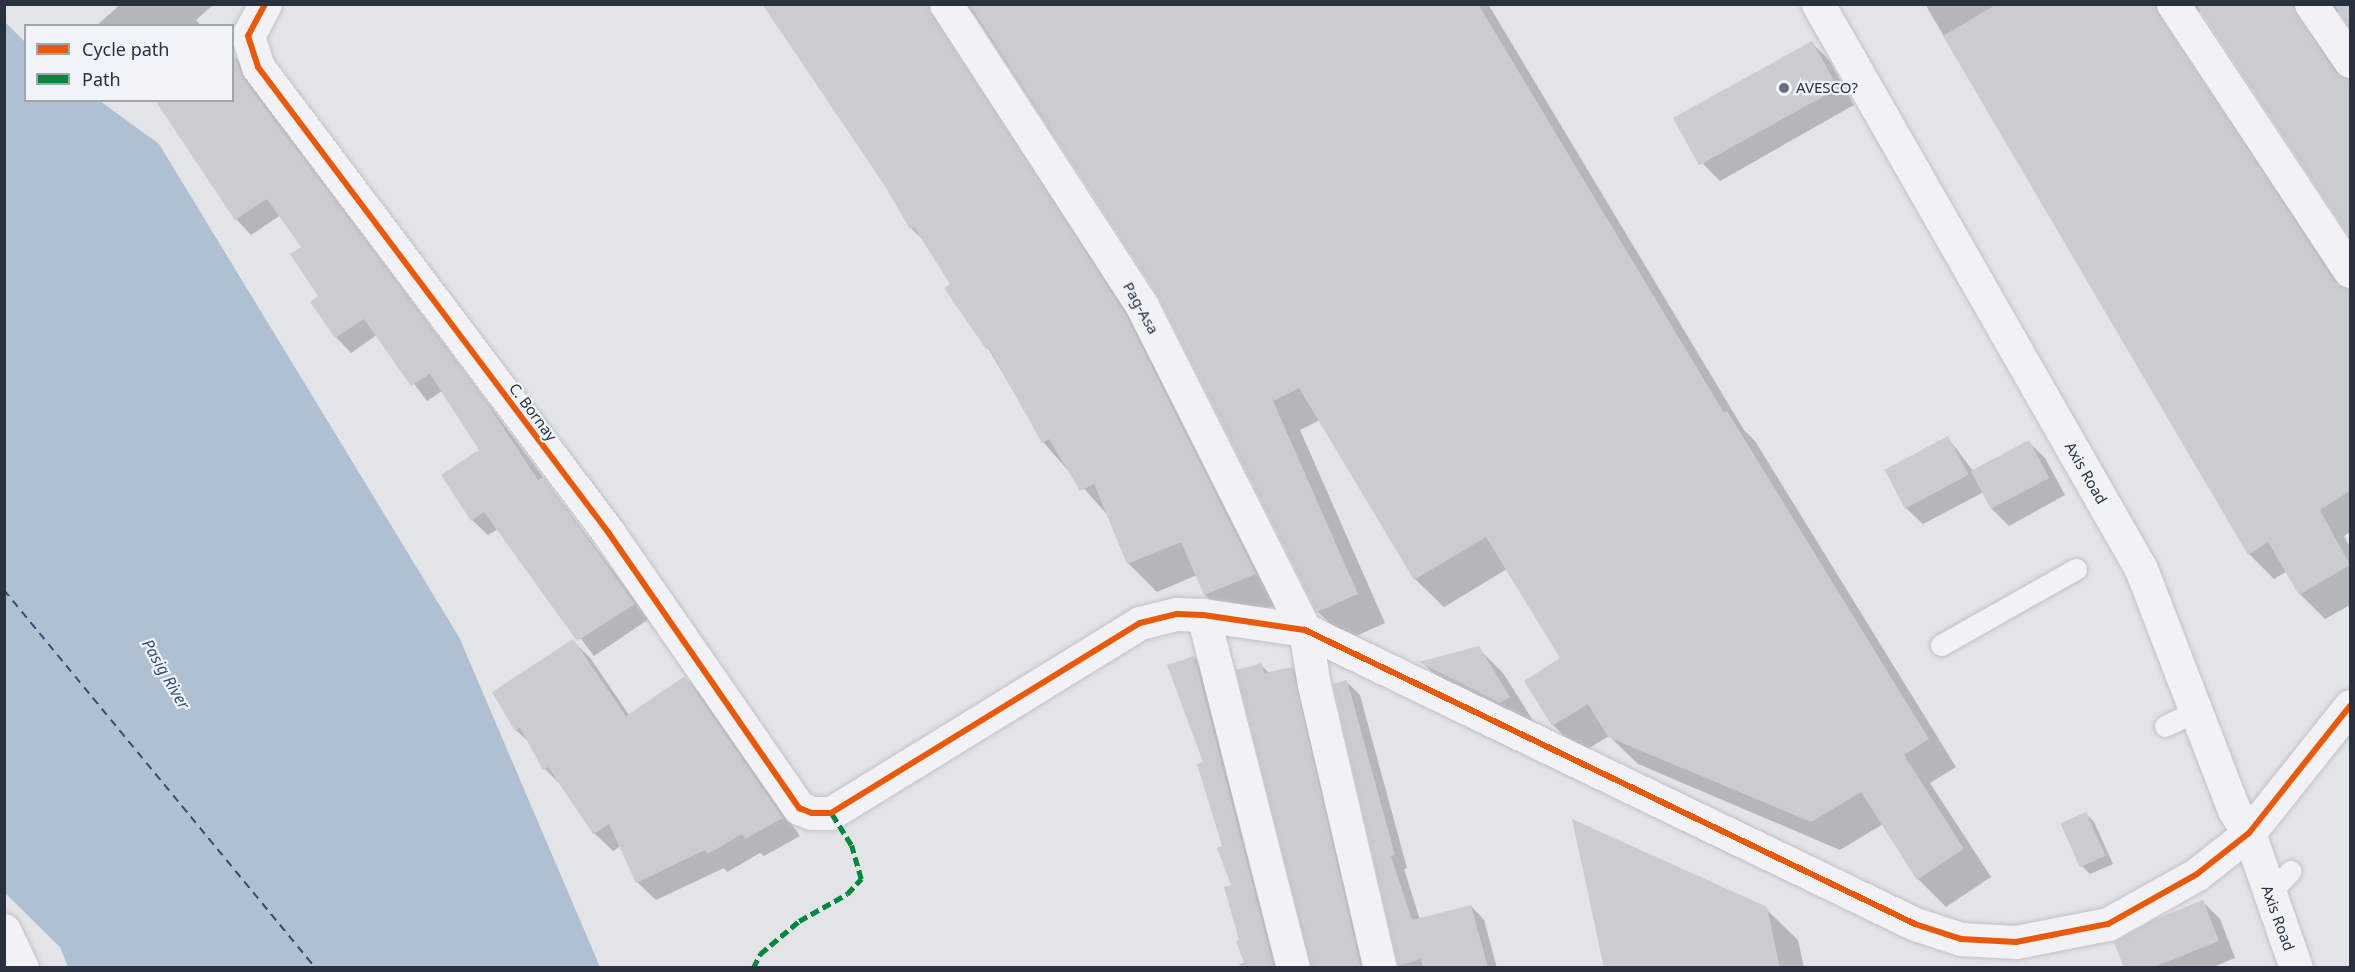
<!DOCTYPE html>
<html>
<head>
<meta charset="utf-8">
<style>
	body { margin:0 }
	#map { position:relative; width:2355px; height:972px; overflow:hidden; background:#e2e4e7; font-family:"Noto Sans",sans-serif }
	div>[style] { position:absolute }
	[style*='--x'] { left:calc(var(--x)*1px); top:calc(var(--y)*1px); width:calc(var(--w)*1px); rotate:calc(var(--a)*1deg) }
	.water>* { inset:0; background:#b0c0d3 }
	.shadow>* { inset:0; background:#0003 }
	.ferry>* { height:1.5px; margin-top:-0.75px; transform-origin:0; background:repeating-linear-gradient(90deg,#324e75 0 8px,transparent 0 14px) }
	.building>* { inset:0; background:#cbcccf; transform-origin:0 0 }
	.roads { filter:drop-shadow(0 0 2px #c0c2c5) drop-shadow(0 0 2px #c0c2c5) }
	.service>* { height:21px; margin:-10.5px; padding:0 10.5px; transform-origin:10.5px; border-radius:10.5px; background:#f2f2f4 }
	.minor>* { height:33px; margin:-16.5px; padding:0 16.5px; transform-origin:16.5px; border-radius:16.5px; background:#f2f2f4 }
	.quiet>* { height:4.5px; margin-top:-2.25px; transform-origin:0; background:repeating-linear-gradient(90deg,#00873e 0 9px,transparent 0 13.5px) }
	.cycleway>* { height:6px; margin:-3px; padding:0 3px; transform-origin:3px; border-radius:3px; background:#e8590c }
	.dots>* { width:16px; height:16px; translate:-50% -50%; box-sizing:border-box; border:3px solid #f0f3f7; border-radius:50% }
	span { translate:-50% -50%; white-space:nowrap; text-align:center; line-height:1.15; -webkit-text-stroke:4.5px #f0f3f7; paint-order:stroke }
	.poi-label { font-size:15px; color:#293141 }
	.left { translate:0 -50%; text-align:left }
	.street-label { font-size:15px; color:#293141 }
	.water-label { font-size:16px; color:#324e75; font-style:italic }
	.frame { position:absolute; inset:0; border:6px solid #293141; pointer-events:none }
	.legend { position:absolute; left:24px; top:24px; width:210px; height:78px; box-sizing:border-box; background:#f0f3f7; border:2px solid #a0a5ae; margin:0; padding:8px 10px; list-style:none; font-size:18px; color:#293141 }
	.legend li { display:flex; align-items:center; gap:12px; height:30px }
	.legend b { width:30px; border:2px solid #a0a5ae }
</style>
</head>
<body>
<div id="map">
	<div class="water">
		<i style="clip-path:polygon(4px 21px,25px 42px,26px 100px,100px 101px,159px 144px,459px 637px,600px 967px,68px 967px,60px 947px,5px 893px)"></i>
	</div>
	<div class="shadow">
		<i style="clip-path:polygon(121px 4px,214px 4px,196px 20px,201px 26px,96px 26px)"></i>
		<i style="clip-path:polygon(764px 4px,1488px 4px,1744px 430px,1755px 441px,1956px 767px,1930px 783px,1991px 877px,1946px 907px,1918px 879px,1883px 824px,1840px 850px,1638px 764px,1609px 736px,1581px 753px,1553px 725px,1562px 658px,1507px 569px,1444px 607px,1415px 579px,1320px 420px,1300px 430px,1385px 623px,1347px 640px,1318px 612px,1159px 295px,973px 13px,957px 24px,1153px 345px,1283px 602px,1233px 623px,1205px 595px,1197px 575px,1157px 592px,1128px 563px,1111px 519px,1043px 442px,927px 244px,911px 228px,887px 185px)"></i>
		<i style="clip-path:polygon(1925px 4px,2350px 4px,2350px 29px,2340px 11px,2325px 14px,2320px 41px,2350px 81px,2350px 235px,2202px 11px,2187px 14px,2182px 41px,2347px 289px,2350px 289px,2350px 532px,2344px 536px,2350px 547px,2350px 605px,2325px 619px,2300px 594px,2287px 571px,2274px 579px,2249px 554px)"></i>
		<i style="clip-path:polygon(1812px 43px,1829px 60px,1854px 105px,1720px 181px,1703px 164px)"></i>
		<i style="clip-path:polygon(234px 56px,249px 71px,258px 95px,649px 619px,594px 656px,498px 529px,488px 535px,472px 520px,481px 450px,442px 391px,427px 401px,377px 335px,351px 353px,336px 337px,303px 247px,281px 215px,251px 235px,236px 219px,172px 125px,232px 100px)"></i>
		<i style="clip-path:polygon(1948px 438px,1973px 471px,2028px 441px,2045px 458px,2065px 495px,2009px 526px,1992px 509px,1984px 492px,1923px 524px,1906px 508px,1887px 471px)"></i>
		<i style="clip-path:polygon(573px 641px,591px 659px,629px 715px,685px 678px,703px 696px,800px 836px,764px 856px,760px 853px,727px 872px,724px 868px,656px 900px,637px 882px,621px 846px,613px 851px,594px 833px,563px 787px,545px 769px,531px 744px,516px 730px)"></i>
		<i style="clip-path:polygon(1478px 648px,1503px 673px,1534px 722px,1446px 686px,1422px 662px)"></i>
		<i style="clip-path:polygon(1194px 657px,1207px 671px,1283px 968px,1238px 965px,1245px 963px,1233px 886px,1205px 763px)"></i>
		<i style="clip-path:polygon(1261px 665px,1269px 673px,1292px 668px,1305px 682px,1370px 968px,1313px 968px)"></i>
		<i style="clip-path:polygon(1347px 682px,1360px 695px,1407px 868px,1404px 869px,1420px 920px,1471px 906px,1484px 920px,1497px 968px,1399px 968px)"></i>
		<i style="clip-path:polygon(2086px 814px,2094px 822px,2113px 864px,2090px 874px,2082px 866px)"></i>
		<i style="clip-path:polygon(2203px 902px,2220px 919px,2235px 958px,2211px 968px,2125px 968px)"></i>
		<i style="clip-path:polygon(1766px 909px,1798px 940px,1804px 968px,1606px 968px)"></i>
	</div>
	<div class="ferry">
		<i style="--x:4;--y:590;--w:490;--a:50.5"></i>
	</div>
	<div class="building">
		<i style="clip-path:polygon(762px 4px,927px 4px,1126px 315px,1256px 574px,1204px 595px,1181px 542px,1127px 564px,1094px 484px,1080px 491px,1049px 439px,1042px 443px,989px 348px,986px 349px,944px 288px,950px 284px,914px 227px,910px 229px,885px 186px)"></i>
		<i style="clip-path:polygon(969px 4px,1478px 4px,1724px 413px,1727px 411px,1929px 739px,1904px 755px,1964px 849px,1917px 880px,1861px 792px,1811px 822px,1608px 737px,1588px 704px,1552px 726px,1524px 681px,1560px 658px,1486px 537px,1414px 580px,1299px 388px,1273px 401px,1358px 594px,1317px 612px,1158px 296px)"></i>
		<i style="clip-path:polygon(1997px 4px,2154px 4px,2334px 281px,2350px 290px,2350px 491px,2320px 510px,2350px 565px,2299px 595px,2268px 542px,2248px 555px,1943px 36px)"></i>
		<i style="clip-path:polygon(2196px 4px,2292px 4px,2335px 72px,2350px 80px,2350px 238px)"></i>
		<i style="clip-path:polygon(2334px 4px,2350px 4px,2350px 29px)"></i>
		<i style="left:1812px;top:41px;width:54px;height:159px;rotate:61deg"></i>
		<i style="clip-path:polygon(232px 49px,243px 78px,485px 400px,538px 480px,543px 477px,635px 604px,577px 641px,484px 512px,471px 521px,441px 475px,479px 450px,430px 374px,411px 386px,364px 319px,335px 338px,310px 302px,318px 296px,290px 254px,301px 247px,267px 199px,235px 220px,155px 100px,232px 100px)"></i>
		<i style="left:1948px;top:436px;width:44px;height:72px;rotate:62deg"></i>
		<i style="left:2029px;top:440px;width:43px;height:66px;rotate:62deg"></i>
		<i style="clip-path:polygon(573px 639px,626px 716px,685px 676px,783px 818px,745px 839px,742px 834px,708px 854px,705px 850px,636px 883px,609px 824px,593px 834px,548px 767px,543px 770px,520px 728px,515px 731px,492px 692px)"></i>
		<i style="clip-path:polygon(1479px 646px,1510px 697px,1500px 703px,1419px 662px)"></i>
		<i style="clip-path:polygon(1194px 656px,1274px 968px,1246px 968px,1236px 941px,1239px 940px,1224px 887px,1231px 885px,1217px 848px,1222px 846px,1197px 764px,1203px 762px,1167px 665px)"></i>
		<i style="clip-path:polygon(1262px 663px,1264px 673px,1292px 667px,1361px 968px,1311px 968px,1236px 670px)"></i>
		<i style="clip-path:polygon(1347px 680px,1395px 855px,1391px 856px,1412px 920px,1471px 905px,1488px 968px,1423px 968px,1421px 959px,1398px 966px,1333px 684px)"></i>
		<i style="left:2086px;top:812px;width:48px;height:28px;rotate:66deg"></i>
		<i style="clip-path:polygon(1572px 819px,1767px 907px,1780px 968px,1604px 968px)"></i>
		<i style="clip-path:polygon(2203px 900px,2219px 941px,2152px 968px,2124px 968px,2114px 942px,2156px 919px)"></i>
	</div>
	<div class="roads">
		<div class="service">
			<i style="--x:1941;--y:645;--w:155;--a:-29.4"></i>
			<i style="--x:2165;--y:726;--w:34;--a:-26"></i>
			<i style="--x:2268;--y:895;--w:33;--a:-47"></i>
		</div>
		<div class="minor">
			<i style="--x:265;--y:4;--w:36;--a:118"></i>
			<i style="--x:248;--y:36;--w:33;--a:72"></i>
			<i style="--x:258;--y:67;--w:582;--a:53.03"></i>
			<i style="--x:608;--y:532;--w:336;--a:55.3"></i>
			<i style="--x:799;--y:808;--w:14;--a:21"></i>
			<i style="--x:812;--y:813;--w:19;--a:0"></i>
			<i style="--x:831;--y:813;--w:363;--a:-31.6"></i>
			<i style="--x:1140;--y:623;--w:38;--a:-14"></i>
			<i style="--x:1177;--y:614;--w:26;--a:2"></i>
			<i style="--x:1203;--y:615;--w:103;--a:8.4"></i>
			<i style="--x:1305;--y:630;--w:677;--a:25.73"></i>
			<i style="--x:1915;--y:924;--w:48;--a:18.1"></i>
			<i style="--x:1961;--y:939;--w:55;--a:3.1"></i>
			<i style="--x:2016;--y:942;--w:94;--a:-11.1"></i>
			<i style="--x:2108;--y:924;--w:102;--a:-29.3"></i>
			<i style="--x:2197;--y:874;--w:66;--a:-38.3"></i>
			<i style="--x:2249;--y:833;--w:162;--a:-51.5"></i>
			<i style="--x:946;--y:4;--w:360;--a:57"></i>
			<i style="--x:1142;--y:306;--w:363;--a:63.3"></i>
			<i style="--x:1305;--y:630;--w:56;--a:80.7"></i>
			<i style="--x:1314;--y:685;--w:291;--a:76.9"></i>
			<i style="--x:1818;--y:4;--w:651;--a:60.24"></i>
			<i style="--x:2141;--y:569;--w:258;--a:68.9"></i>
			<i style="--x:2234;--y:810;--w:27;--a:57"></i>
			<i style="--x:2249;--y:833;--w:143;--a:70.8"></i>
			<i style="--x:2173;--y:4;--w:320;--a:56.5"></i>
			<i style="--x:2311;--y:4;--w:69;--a:55.6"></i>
			<i style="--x:1203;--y:615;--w:364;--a:75.7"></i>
			<i style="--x:4;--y:930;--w:42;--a:64.7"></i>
		</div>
	</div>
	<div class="quiet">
		<i style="--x:753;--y:968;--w:16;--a:-63"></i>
		<i style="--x:760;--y:954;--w:51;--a:-40.2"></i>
		<i style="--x:799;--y:921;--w:55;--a:-29.4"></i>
		<i style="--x:847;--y:894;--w:21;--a:-47"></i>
		<i style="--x:861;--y:879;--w:35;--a:-106"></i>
		<i style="--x:851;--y:845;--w:38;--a:-122"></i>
	</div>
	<div class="cycleway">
		<i style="--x:265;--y:4;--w:36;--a:118"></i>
		<i style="--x:248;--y:36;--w:33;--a:72"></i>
		<i style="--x:258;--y:67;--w:582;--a:53.03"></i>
		<i style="--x:608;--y:532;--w:336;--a:55.3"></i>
		<i style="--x:799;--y:808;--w:14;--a:21"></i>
		<i style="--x:812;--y:813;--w:19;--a:0"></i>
		<i style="--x:831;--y:813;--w:363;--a:-31.6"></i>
		<i style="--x:1140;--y:623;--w:38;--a:-14"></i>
		<i style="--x:1177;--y:614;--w:26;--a:2"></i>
		<i style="--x:1203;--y:615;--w:103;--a:8.4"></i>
		<i style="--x:1305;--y:630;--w:677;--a:25.73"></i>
		<i style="--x:1915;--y:924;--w:48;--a:18.1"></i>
		<i style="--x:1961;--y:939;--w:55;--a:3.1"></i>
		<i style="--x:2016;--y:942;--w:94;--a:-11.1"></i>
		<i style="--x:2108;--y:924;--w:102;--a:-29.3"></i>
		<i style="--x:2197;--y:874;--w:66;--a:-38.3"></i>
		<i style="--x:2249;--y:833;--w:162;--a:-51.5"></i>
	</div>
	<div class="dots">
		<i style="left:1784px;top:88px;background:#6a707b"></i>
	</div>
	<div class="poi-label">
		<span class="left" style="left:1796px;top:88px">AVESCO?</span>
	</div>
	<div class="street-label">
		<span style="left:1141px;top:308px;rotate:61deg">Pag-Asa</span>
		<span style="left:533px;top:412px;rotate:53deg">C. Bornay</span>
		<span style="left:2086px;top:473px;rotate:60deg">Axis Road</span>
		<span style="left:2278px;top:918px;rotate:70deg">Axis Road</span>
	</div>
	<div class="water-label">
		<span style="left:166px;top:674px;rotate:60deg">Pasig River</span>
	</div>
	<div class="frame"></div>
	<ul class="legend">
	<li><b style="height:8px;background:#e8590c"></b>Cycle path</li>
	<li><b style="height:8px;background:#00873e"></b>Path</li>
	</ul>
</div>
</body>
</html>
